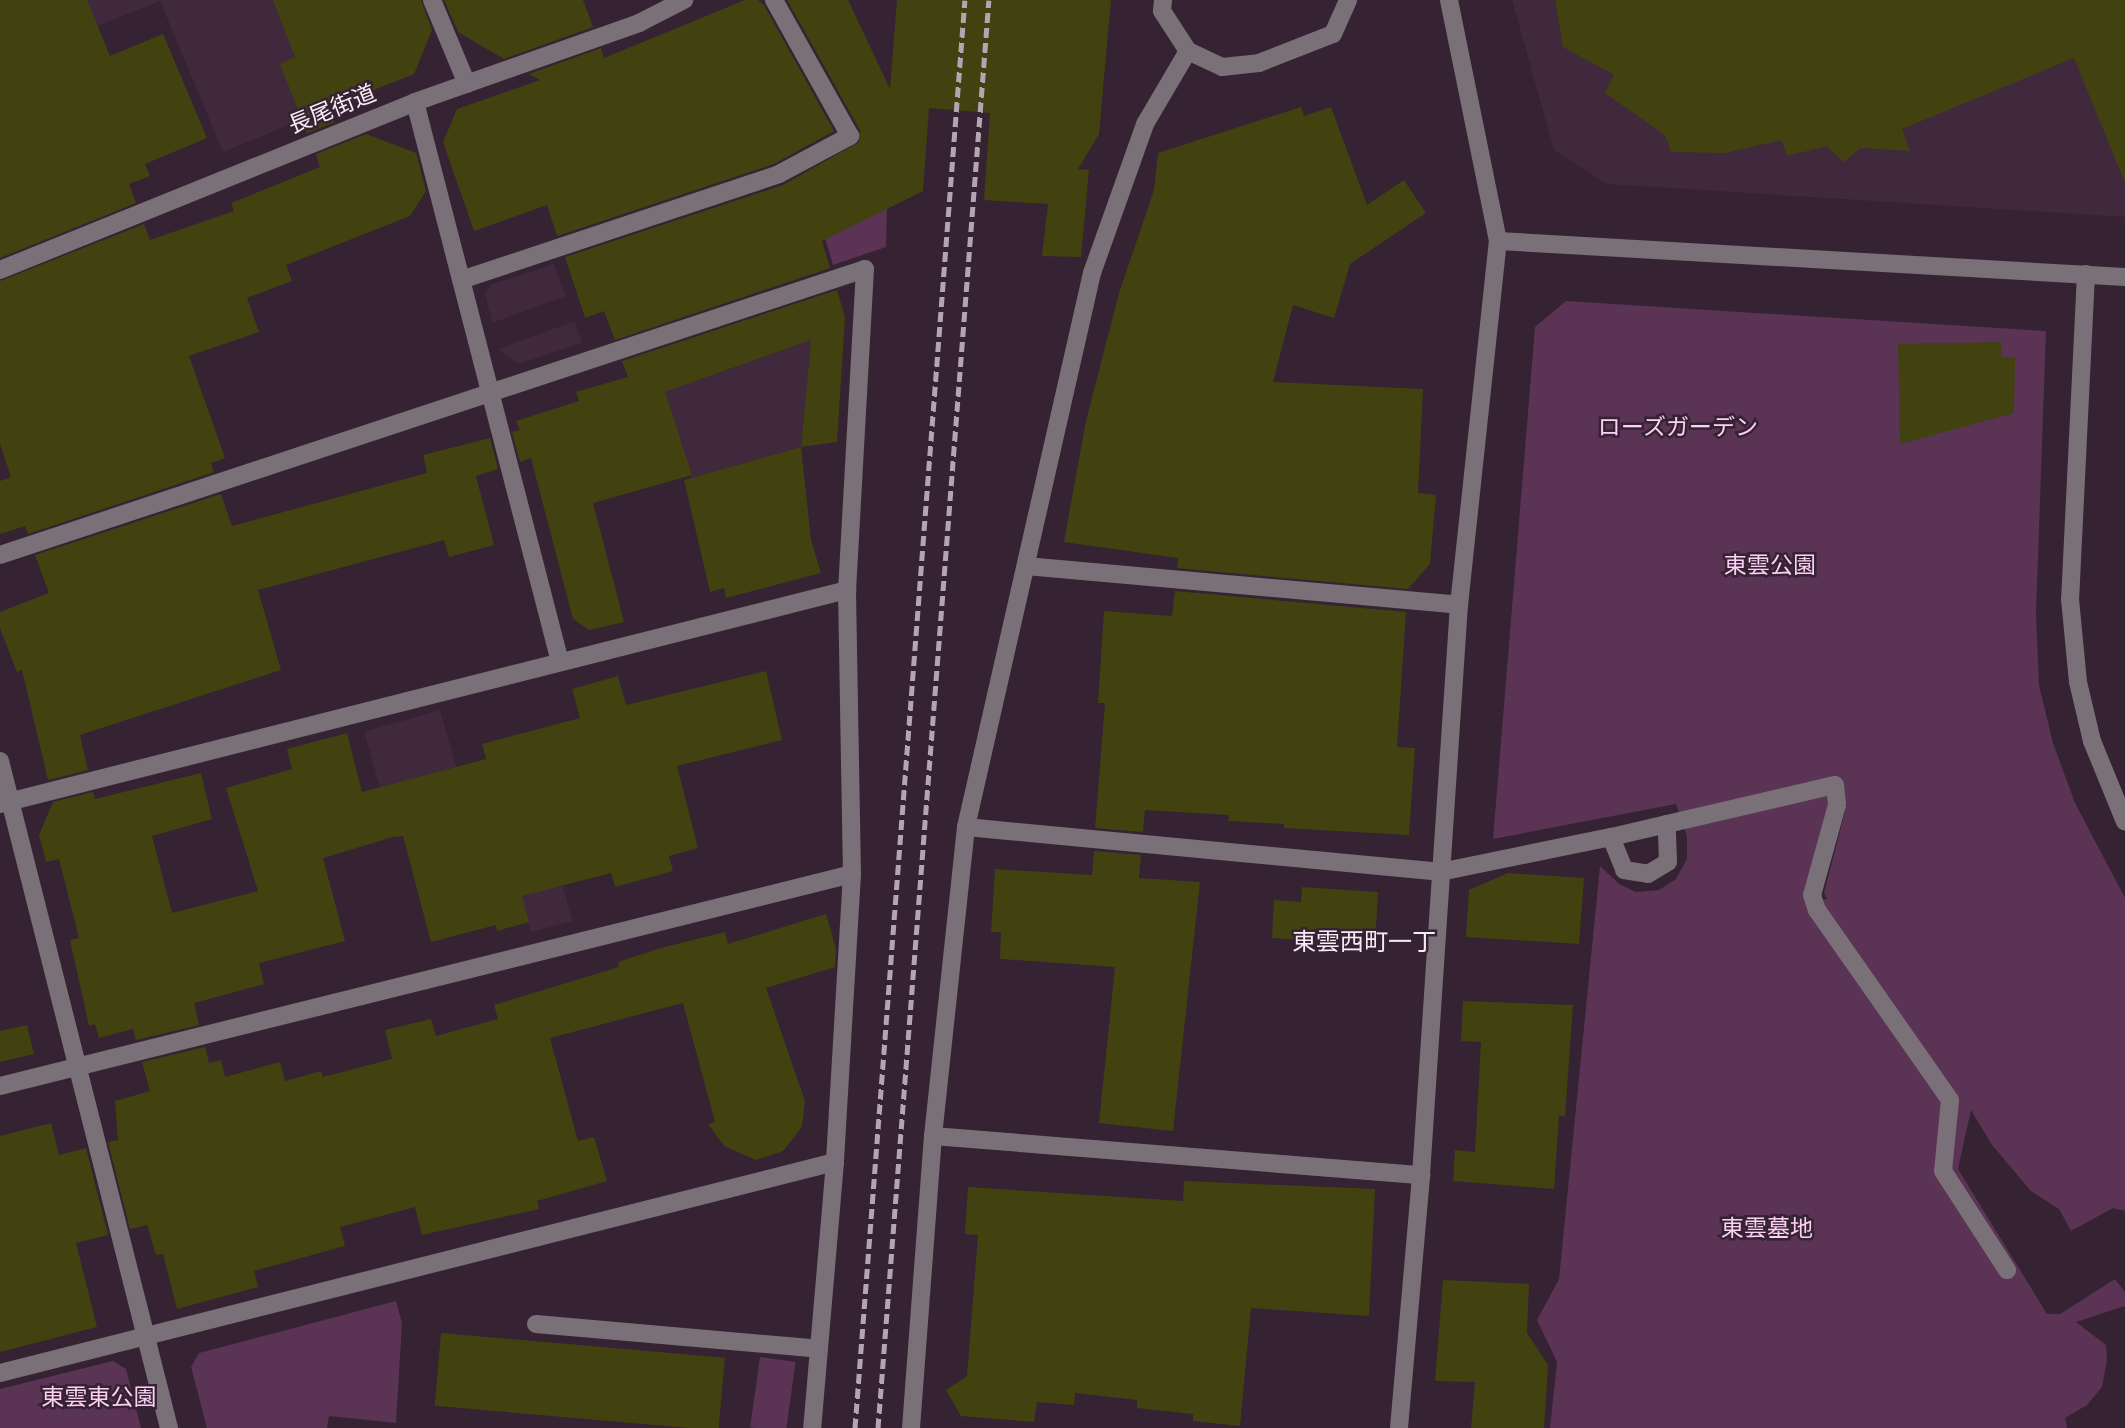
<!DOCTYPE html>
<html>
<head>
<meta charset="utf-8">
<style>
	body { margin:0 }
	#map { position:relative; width:2125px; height:1428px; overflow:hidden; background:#352232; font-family:Rubik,"Noto Sans JP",sans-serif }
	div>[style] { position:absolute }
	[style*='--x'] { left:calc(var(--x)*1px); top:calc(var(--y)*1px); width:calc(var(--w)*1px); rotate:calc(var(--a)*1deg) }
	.built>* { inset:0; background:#40283d; transform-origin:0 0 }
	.green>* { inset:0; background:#5a3355; transform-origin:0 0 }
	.building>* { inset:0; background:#424210; transform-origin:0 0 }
	.minor>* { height:18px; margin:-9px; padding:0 9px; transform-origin:9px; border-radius:9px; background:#7a7078 }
	.rail>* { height:5px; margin-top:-2.5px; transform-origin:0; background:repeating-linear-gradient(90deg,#b4a5b2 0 10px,transparent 0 15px) }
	span { translate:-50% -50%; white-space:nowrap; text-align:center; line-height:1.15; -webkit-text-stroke:5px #352232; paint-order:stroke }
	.street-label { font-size:23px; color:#f8ebf6 }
	.park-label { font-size:23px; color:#fccff5 }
	.neighbourhood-label { font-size:24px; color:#f8ebf6 }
</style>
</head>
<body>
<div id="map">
	<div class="built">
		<i style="clip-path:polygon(87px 0,413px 0,429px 38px,414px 74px,223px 152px,160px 1px,97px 26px)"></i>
		<i style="clip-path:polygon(1512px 0,2125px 0,2125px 217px,1607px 184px,1554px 150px)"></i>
		<i style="clip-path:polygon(554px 264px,566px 296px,492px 323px,485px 293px,492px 284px)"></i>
		<i style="clip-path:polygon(575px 321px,582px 343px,519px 364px,498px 349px)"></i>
		<i style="clip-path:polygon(811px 340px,801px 447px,692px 478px,654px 357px,694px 382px)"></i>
		<i style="left:440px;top:710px;width:59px;height:79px;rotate:74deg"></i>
		<i style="left:542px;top:808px;width:117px;height:43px;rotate:75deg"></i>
	</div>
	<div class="green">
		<i style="clip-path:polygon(887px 208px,886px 247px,833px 265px,822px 228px)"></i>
		<i style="clip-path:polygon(evenodd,1566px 301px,2046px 331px,2036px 614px,2039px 685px,2053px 743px,2075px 803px,2125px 898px,2125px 1211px,2113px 1208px,2071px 1231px,2059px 1209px,2031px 1191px,1992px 1145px,1971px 1110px,1958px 1169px,2047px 1314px,2060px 1314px,2115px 1279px,2125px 1292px,2125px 1306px,2076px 1322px,2106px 1345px,2107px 1360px,2102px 1387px,2087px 1405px,2065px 1418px,2067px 1428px,1550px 1428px,1557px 1362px,1537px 1320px,1559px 1279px,1600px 866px,1619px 884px,1636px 892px,1659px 890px,1676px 879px,1687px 859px,1687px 837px,1676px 804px,1493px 839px,1535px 327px,1566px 301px,1847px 804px,1824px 893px,1827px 899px,1804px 902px,1827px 810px,1847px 804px)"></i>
		<i style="clip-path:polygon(396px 1301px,402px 1323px,396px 1423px,329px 1416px,327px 1428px,207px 1428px,191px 1367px,199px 1353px)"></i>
		<i style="left:760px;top:1357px;width:36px;height:71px;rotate:8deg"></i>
		<i style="clip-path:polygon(113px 1361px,126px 1369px,141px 1428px,0 1428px,0 1389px)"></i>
	</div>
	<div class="building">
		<i style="clip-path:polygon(0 0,87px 0,110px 56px,163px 34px,207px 138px,145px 164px,150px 176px,129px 184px,136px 203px,0 258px)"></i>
		<i style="clip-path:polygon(273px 0,421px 0,432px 30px,414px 74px,312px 114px,335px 122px,307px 133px,280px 64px,295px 57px)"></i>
		<i style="clip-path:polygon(444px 0,583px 0,593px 27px,504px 59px,458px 32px)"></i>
		<i style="clip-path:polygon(745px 0,758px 0,764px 5px,834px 131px,774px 164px,557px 236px,547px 205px,474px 231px,443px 142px,457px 109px,540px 80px,529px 74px,601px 48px,604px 58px)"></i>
		<i style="clip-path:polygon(787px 0,848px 0,890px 89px,897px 0,1111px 0,1099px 134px,1078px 169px,1089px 170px,1081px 257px,1042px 256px,1048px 204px,984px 200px,990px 113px,929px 108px,923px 191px,822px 241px,830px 268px,615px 340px,604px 311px,585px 318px,565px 257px,783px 185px,859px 142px,860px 130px)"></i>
		<i style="clip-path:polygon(1555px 0,2125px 0,2125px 183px,2074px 58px,1902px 129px,1910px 151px,1861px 148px,1843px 162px,1827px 146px,1787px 156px,1782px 140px,1725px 153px,1671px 152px,1665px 135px,1605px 93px,1614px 75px,1563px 47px)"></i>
		<i style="clip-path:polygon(1301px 107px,1304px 116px,1331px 107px,1367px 205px,1404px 180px,1426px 213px,1350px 264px,1334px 318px,1293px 305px,1273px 382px,1423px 389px,1418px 493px,1436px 495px,1430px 564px,1408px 589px,1177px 568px,1178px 558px,1064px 542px,1086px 421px,1119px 293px,1154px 190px,1158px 153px)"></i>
		<i style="clip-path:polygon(366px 134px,416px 153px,426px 191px,410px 216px,286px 265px,292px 281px,247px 298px,259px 332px,189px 356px,225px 458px,211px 463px,214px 472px,28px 534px,25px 526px,0 534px,0 481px,11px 477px,0 444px,0 281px,144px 224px,150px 240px,234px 211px,231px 203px,320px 167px,316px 154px)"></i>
		<i style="clip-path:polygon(837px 290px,845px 317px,837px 442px,801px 447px,811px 340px,665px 392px,692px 475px,593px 503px,624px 622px,589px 630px,573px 619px,531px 458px,520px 462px,512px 432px,520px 430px,516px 421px,579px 401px,576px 392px,628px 377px,622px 361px)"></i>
		<i style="clip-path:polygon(2001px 342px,2002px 358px,2015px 357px,2014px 413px,1900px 444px,1898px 344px)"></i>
		<i style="clip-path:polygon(490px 438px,498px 469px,476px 476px,494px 545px,449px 557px,444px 540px,258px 590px,281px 670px,80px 735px,88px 770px,48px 780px,22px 670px,17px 672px,0 628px,0 612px,49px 593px,35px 555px,221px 494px,232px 526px,427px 473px,423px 455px)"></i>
		<i style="clip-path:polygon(801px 447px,811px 540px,821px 573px,726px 598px,724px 588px,710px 592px,684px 480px)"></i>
		<i style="clip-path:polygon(1175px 591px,1406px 612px,1397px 747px,1415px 748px,1409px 835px,1284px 828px,1284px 824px,1228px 821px,1229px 815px,1145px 810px,1143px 832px,1095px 828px,1105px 703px,1098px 703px,1104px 611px,1172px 616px)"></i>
		<i style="clip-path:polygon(766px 671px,782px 740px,677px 766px,698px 848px,669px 856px,673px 871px,615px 887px,611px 873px,522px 896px,529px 922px,497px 931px,496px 925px,431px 942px,403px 836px,393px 837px,323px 858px,345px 941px,259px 963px,264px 984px,194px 1003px,199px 1025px,136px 1040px,133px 1029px,99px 1038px,95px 1024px,89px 1026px,70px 940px,79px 938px,59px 859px,46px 862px,39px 835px,53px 802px,93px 792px,95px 799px,201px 773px,212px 819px,152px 836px,172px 913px,258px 891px,226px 788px,292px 769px,287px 749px,347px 733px,362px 792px,486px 759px,482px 744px,580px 718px,572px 689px,618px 676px,626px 705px)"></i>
		<i style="clip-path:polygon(1094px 851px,1141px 855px,1139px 878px,1200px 882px,1173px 1131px,1099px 1123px,1115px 967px,1000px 959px,1001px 932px,991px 932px,995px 869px,1092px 875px)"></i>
		<i style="clip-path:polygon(1508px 873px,1584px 878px,1579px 944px,1466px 937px,1469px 890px)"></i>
		<i style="clip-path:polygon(1302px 887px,1378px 892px,1375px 944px,1272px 938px,1274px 900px,1301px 902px)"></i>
		<i style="clip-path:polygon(826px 914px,836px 949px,835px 967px,766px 988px,805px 1101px,802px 1127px,783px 1151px,756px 1160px,724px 1146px,708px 1124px,715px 1122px,683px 1003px,550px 1038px,578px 1141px,594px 1137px,607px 1181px,537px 1201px,539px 1209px,422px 1235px,415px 1207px,340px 1227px,345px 1246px,254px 1271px,258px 1287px,177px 1309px,163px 1254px,156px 1255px,147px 1225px,130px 1229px,108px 1142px,118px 1140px,115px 1101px,150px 1091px,142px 1062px,205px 1047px,209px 1063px,221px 1060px,225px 1077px,280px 1062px,285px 1081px,321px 1071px,323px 1077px,392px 1059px,385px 1030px,431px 1019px,436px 1036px,498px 1019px,494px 1005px,619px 967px,618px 962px,661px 948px,725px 932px,728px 944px)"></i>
		<i style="clip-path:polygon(1463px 1001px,1573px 1005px,1565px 1116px,1559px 1116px,1554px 1189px,1453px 1181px,1455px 1150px,1475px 1152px,1481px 1042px,1461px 1041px)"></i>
		<i style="clip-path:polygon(27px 1025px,34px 1054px,0 1062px,0 1031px)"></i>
		<i style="clip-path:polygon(51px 1123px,59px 1155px,86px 1148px,108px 1235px,76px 1243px,97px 1327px,0 1352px,0 1136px)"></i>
		<i style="clip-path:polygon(1184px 1181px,1375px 1189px,1369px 1316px,1251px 1308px,1240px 1426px,1193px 1421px,1193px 1414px,1137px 1408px,1137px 1400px,1075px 1393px,1074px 1405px,1037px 1402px,1034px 1422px,961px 1416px,946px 1390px,967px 1376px,978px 1235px,965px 1234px,968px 1187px,1183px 1201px)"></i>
		<i style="clip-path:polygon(1443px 1280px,1529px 1284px,1527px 1333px,1548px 1365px,1544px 1428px,1471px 1428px,1475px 1382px,1435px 1381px)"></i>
		<i style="left:441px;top:1333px;width:285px;height:73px;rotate:5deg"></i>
	</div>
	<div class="minor">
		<i style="--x:432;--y:0;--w:91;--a:67.4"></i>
		<i style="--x:1163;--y:0;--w:11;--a:95"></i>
		<i style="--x:1162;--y:11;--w:48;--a:57"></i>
		<i style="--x:1188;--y:51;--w:38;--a:25"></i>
		<i style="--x:1222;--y:67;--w:37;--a:-6"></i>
		<i style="--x:1259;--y:63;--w:79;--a:-21.4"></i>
		<i style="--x:1333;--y:34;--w:37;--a:-66"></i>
		<i style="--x:415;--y:102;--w:578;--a:75.48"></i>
		<i style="--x:1498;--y:241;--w:628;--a:3.29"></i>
		<i style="--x:0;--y:270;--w:448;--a:-22"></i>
		<i style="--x:415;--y:102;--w:238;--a:-19.4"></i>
		<i style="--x:639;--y:23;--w:51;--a:-27.1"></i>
		<i style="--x:2086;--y:274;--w:325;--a:92.8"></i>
		<i style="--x:2070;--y:599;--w:83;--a:84.5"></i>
		<i style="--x:2078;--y:682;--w:61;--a:76.7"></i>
		<i style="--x:2092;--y:741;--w:87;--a:67.8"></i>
		<i style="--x:461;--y:280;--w:335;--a:-18.4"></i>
		<i style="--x:779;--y:174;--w:81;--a:-28.2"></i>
		<i style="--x:850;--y:136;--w:156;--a:-119.2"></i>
		<i style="--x:0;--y:555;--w:911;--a:-18.3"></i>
		<i style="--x:865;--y:269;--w:322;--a:93.2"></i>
		<i style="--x:847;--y:590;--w:284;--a:89"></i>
		<i style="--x:852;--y:874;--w:289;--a:93.4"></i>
		<i style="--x:835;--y:1162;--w:267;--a:94.9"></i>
		<i style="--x:1026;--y:566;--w:435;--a:5.1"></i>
		<i style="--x:0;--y:761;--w:688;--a:75.78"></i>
		<i style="--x:0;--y:804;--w:874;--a:-14.18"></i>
		<i style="--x:1667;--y:824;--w:172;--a:-13.1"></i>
		<i style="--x:1835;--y:785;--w:20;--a:84"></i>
		<i style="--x:1837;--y:805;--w:93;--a:105.5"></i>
		<i style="--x:1812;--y:895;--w:16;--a:72"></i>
		<i style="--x:1817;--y:910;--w:232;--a:55"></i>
		<i style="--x:1950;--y:1100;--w:71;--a:95.6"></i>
		<i style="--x:1943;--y:1171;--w:118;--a:57.1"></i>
		<i style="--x:966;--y:827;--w:476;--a:5.4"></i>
		<i style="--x:1440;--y:872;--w:175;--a:-11.6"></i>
		<i style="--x:1611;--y:837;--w:35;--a:68"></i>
		<i style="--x:1624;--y:870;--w:24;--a:9"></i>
		<i style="--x:1648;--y:874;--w:23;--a:-31"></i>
		<i style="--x:1668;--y:862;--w:38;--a:-92"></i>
		<i style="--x:1667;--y:824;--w:57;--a:166.9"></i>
		<i style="--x:0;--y:1086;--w:878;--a:-13.97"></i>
		<i style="--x:933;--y:1136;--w:490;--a:4.6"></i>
		<i style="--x:536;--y:1324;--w:284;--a:5"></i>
		<i style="--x:0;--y:1373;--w:861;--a:-14.18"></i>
		<i style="--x:911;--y:1428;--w:293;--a:-85.7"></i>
		<i style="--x:933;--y:1136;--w:311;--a:-83.9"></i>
		<i style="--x:966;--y:827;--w:568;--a:-77.19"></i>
		<i style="--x:1092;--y:273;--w:158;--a:-70.4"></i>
		<i style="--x:1145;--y:124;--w:85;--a:-59.5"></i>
		<i style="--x:1399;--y:1428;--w:254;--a:-85"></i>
		<i style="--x:1421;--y:1175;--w:571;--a:-86.19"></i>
		<i style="--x:1459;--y:605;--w:366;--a:-83.9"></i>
		<i style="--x:1498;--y:241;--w:246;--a:-101.5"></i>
	</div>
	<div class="rail">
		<i style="--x:855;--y:1428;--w:1432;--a:-85.6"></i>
		<i style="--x:878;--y:1428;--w:1432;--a:-85.56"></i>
	</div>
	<div class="street-label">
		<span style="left:332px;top:109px;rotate:-22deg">長尾街道</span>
	</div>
	<div class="park-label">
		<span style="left:1678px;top:427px">ローズガーデン</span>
		<span style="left:1770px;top:565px">東雲公園</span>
		<span style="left:1767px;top:1228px">東雲墓地</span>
		<span style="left:99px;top:1397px">東雲東公園</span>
	</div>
	<div class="neighbourhood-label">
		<span style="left:1364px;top:943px">東雲西町一丁</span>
	</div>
</div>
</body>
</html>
